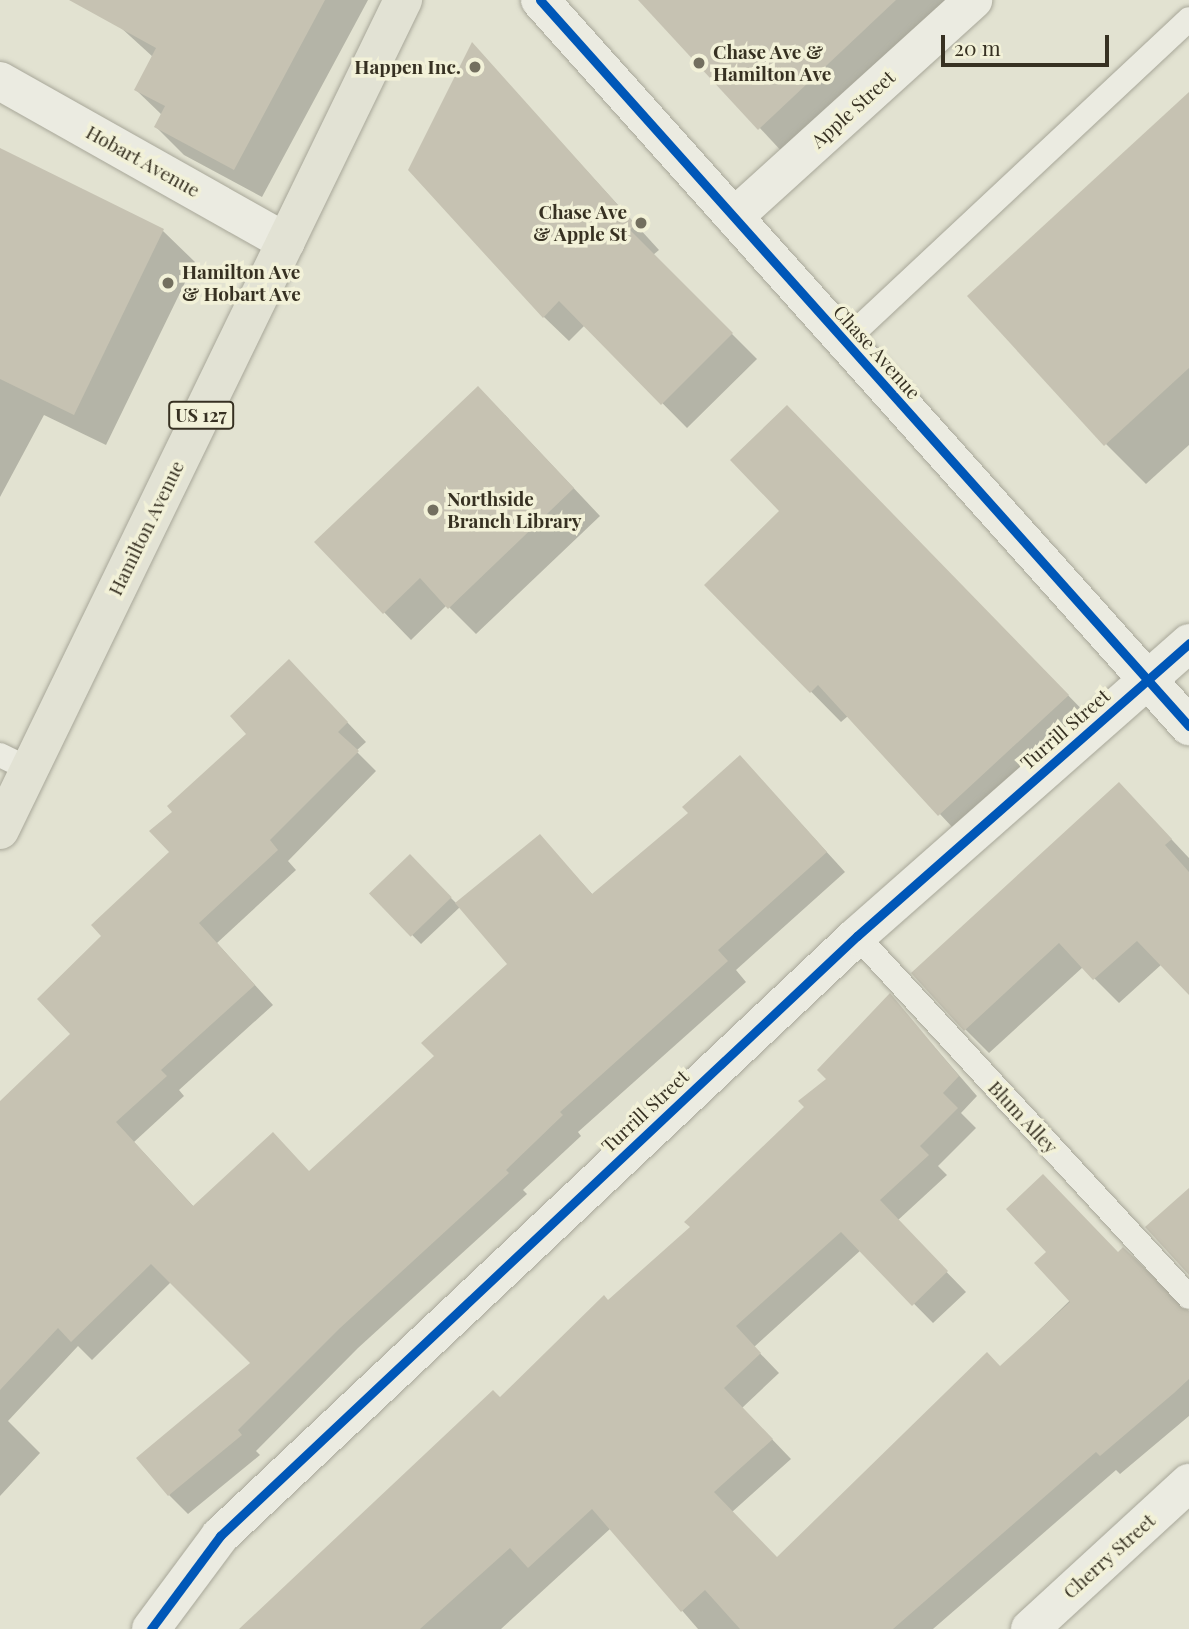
<!DOCTYPE html>
<html>
<head>
<meta charset="utf-8">
<style>
	body { margin:0 }
	#map { position:relative; width:1189px; height:1629px; overflow:hidden; background:#e2e2d1; font-family:"Playfair Display",serif }
	div>[style] { position:absolute }
	[style*='--x'] { left:calc(var(--x)*1px); top:calc(var(--y)*1px); width:calc(var(--w)*1px); rotate:calc(var(--a)*1deg) }
	.shadow>* { inset:0; background:#0003 }
	.building>* { inset:0; background:#c6c2b2; transform-origin:0 0 }
	.roads { filter:drop-shadow(0 0 2px #a8a799) drop-shadow(0 0 2px #a8a799) }
	.lane>* { height:24px; margin:-12px; padding:0 12px; transform-origin:12px; border-radius:12px; background:#ebebe1 }
	.street>* { height:38px; margin:-19px; padding:0 19px; transform-origin:19px; border-radius:19px; background:#ebebe1 }
	.secondary>* { height:38px; margin:-19px; padding:0 19px; transform-origin:19px; border-radius:19px; background:#ebebe1 }
	.primary>* { height:38px; margin:-19px; padding:0 19px; transform-origin:19px; border-radius:19px; background:#e2e2d4 }
	.cycleway>* { height:9px; margin:-4.5px; padding:0 4.5px; transform-origin:4.5px; border-radius:4.5px; background:#0057b8 }
	.dots>* { width:19px; height:19px; translate:-50% -50%; box-sizing:border-box; border:4px solid #f2f1d8; border-radius:50% }
	span { translate:-50% -50%; white-space:nowrap; text-align:center; line-height:1.15; -webkit-text-stroke:7px #f2f1d8; paint-order:stroke }
	.shield-label span { padding:2px 5px; background:#f2f1d8; border:2px solid; border-radius:5px; -webkit-text-stroke-width:0 }
	.shield-label { font-size:18px; color:#373122; font-weight:700 }
	.poi-label { font-size:19px; color:#373122; font-weight:700 }
	.left { translate:0 -50%; text-align:left }
	.right { translate:-100% -50%; text-align:right }
	.street-label { font-size:19px; color:#373122 }
	.scale { position:absolute; left:941px; top:35px; width:168px; height:32px; box-sizing:border-box; border:4px solid #373122; border-top:0; padding-left:9px; font-size:21px; line-height:24px; white-space:nowrap; color:#373122; -webkit-text-stroke:5px #f2f1d8; paint-order:stroke }
</style>
</head>
<body>
<div id="map">
	<div class="shadow">
		<i style="clip-path:polygon(132px 0,368px 0,262px 197px,184px 155px,156px 127px,162px 115px,136px 90px,153px 57px,119px 26px)"></i>
		<i style="clip-path:polygon(641px 0,957px 0,785px 155px)"></i>
		<i style="clip-path:polygon(472px 45px,659px 250px,653px 255px,757px 359px,687px 428px,585px 325px,569px 341px,544px 317px)"></i>
		<i style="clip-path:polygon(1189px 94px,1189px 445px,1146px 484px,1106px 444px)"></i>
		<i style="clip-path:polygon(0 150px,163px 231px,195px 262px,106px 445px,44px 415px,0 497px)"></i>
		<i style="clip-path:polygon(505px 415px,600px 516px,476px 634px,447px 605px,411px 640px,317px 543px)"></i>
		<i style="clip-path:polygon(817px 437px,1098px 726px,969px 845px,848px 716px,841px 722px,706px 585px,781px 511px)"></i>
		<i style="clip-path:polygon(308px 681px,366px 742px,356px 751px,376px 771px,288px 861px,296px 870px,217px 943px,273px 1005px,179px 1090px,184px 1096px,134px 1142px,194px 1207px,310px 1172px,436px 1056px,509px 964px,460px 907px,421px 944px,371px 893px,410px 857px,457px 904px,539px 836px,594px 896px,690px 813px,740px 757px,845px 872px,736px 970px,746px 982px,578px 1132px,581px 1136px,523px 1190px,527px 1194px,358px 1348px,256px 1451px,260px 1455px,188px 1514px,169px 1495px,252px 1363px,171px 1282px,92px 1360px,78px 1346px,8px 1421px,40px 1453px,0 1496px,0 1157px,72px 1034px,104px 936px)"></i>
		<i style="clip-path:polygon(1142px 808px,1189px 858px,1189px 992px,1162px 964px,1119px 1003px,1083px 967px,989px 1053px,965px 1029px)"></i>
		<i style="clip-path:polygon(890px 996px,977px 1096px,961px 1113px,976px 1128px,938px 1166px,947px 1175px,897px 1221px,966px 1292px,933px 1323px,861px 1250px,754px 1347px,779px 1373px,742px 1408px,791px 1459px,732px 1512px,777px 1559px,1000px 1368px,1118px 1254px,1189px 1313px,1189px 1416px,1120px 1474px,1116px 1470px,933px 1629px,698px 1629px,611px 1528px,501px 1629px,254px 1629px,692px 1228px,807px 1107px)"></i>
	</div>
	<div class="building">
		<i style="clip-path:polygon(69px 0,325px 0,234px 170px,154px 127px,165px 106px,134px 90px,156px 48px)"></i>
		<i style="clip-path:polygon(638px 0,896px 0,758px 130px)"></i>
		<i style="clip-path:polygon(472px 42px,635px 224px,630px 230px,733px 333px,661px 405px,559px 301px,543px 318px,408px 170px)"></i>
		<i style="clip-path:polygon(1189px 92px,1189px 368px,1104px 446px,967px 296px)"></i>
		<i style="clip-path:polygon(0 148px,164px 229px,74px 415px,0 379px)"></i>
		<i style="clip-path:polygon(478px 386px,574px 488px,448px 609px,420px 578px,383px 614px,314px 542px)"></i>
		<i style="clip-path:polygon(787px 405px,1069px 695px,938px 816px,818px 685px,810px 693px,704px 585px,779px 511px,730px 460px)"></i>
		<i style="clip-path:polygon(289px 659px,348px 722px,338px 732px,359px 751px,270px 840px,278px 850px,199px 923px,255px 985px,161px 1070px,167px 1076px,116px 1122px,193px 1206px,273px 1132px,309px 1171px,434px 1056px,421px 1043px,507px 964px,455px 903px,540px 834px,592px 894px,688px 813px,682px 807px,740px 755px,827px 852px,718px 950px,728px 961px,560px 1112px,563px 1115px,506px 1170px,509px 1173px,339px 1329px,238px 1430px,242px 1435px,168px 1496px,136px 1458px,250px 1363px,151px 1264px,71px 1342px,58px 1328px,0 1390px,0 1101px,70px 1034px,37px 999px,101px 936px,91px 925px,169px 852px,149px 831px,172px 812px,167px 806px,246px 734px,230px 716px)"></i>
		<i style="clip-path:polygon(1119px 782px,1172px 839px,1165px 845px,1189px 872px,1189px 995px,1137px 941px,1093px 980px,1059px 943px,964px 1031px,911px 973px)"></i>
		<i style="left:410px;top:854px;width:60px;height:57px;rotate:46deg"></i>
		<i style="clip-path:polygon(890px 993px,959px 1076px,943px 1093px,958px 1108px,920px 1146px,929px 1155px,880px 1200px,948px 1271px,912px 1306px,841px 1232px,736px 1326px,761px 1353px,724px 1388px,773px 1439px,714px 1492px,777px 1557px,987px 1352px,1000px 1366px,1070px 1302px,1034px 1263px,1046px 1252px,1006px 1209px,1043px 1174px,1118px 1252px,1123px 1247px,1189px 1311px,1189px 1379px,1174px 1393px,1100px 1456px,1096px 1452px,893px 1629px,740px 1629px,705px 1590px,681px 1612px,592px 1509px,528px 1568px,510px 1548px,420px 1629px,239px 1629px,493px 1390px,500px 1397px,604px 1295px,608px 1300px,690px 1227px,684px 1222px,804px 1107px,798px 1101px,826px 1079px,817px 1070px)"></i>
		<i style="clip-path:polygon(1189px 1188px,1189px 1275px,1145px 1227px)"></i>
	</div>
	<div class="roads">
		<div class="lane">
			<i style="--x:845;--y:341;--w:471;--a:-43.1"></i>
			<i style="--x:0;--y:755;--w:32;--a:26"></i>
			<i style="--x:857;--y:936;--w:490;--a:47.4"></i>
		</div>
		<div class="street">
			<i style="--x:0;--y:81;--w:328;--a:29.4"></i>
			<i style="--x:734;--y:217;--w:323;--a:-42.2"></i>
			<i style="--x:151;--y:1629;--w:116;--a:-53.4"></i>
			<i style="--x:220;--y:1536;--w:875;--a:-43.29"></i>
			<i style="--x:857;--y:936;--w:443;--a:-41.4"></i>
			<i style="--x:1030;--y:1629;--w:216;--a:-42.6"></i>
		</div>
		<div class="secondary">
			<i style="--x:540;--y:0;--w:974;--a:48.21"></i>
		</div>
		<div class="primary">
			<i style="--x:0;--y:830;--w:923;--a:-64.1"></i>
		</div>
	</div>
	<div class="cycleway">
		<i style="--x:540;--y:0;--w:974;--a:48.21"></i>
		<i style="--x:151;--y:1629;--w:116;--a:-53.4"></i>
		<i style="--x:220;--y:1536;--w:875;--a:-43.29"></i>
		<i style="--x:857;--y:936;--w:443;--a:-41.4"></i>
	</div>
	<div class="dots">
		<i style="left:699px;top:63px;background:#736f5f"></i>
		<i style="left:475px;top:67px;background:#736f5f"></i>
		<i style="left:641px;top:223px;background:#736f5f"></i>
		<i style="left:168px;top:283px;background:#736f5f"></i>
		<i style="left:433px;top:510px;background:#736f5f"></i>
	</div>
	<div class="shield-label">
		<span style="left:201px;top:415px">US 127</span>
	</div>
	<div class="poi-label">
		<span class="left" style="left:713px;top:63px">Chase Ave &amp;<br>Hamilton Ave</span>
		<span class="right" style="left:461px;top:67px">Happen Inc.</span>
		<span class="right" style="left:627px;top:223px">Chase Ave<br>&amp; Apple St</span>
		<span class="left" style="left:182px;top:283px">Hamilton Ave<br>&amp; Hobart Ave</span>
		<span class="left" style="left:447px;top:510px">Northside<br>Branch Library</span>
	</div>
	<div class="street-label">
		<span style="left:853px;top:109px;rotate:-42deg">Apple Street</span>
		<span style="left:143px;top:161px;rotate:29deg">Hobart Avenue</span>
		<span style="left:877px;top:352px;rotate:48deg">Chase Avenue</span>
		<span style="left:146px;top:528px;rotate:-64deg">Hamilton Avenue</span>
		<span style="left:1065px;top:729px;rotate:-41deg">Turrill Street</span>
		<span style="left:645px;top:1111px;rotate:-43deg">Turrill Street</span>
		<span style="left:1023px;top:1117px;rotate:47deg">Blum Alley</span>
		<span style="left:1109px;top:1556px;rotate:-42deg">Cherry Street</span>
	</div>
	<div class="scale">20 m</div>
</div>
</body>
</html>
